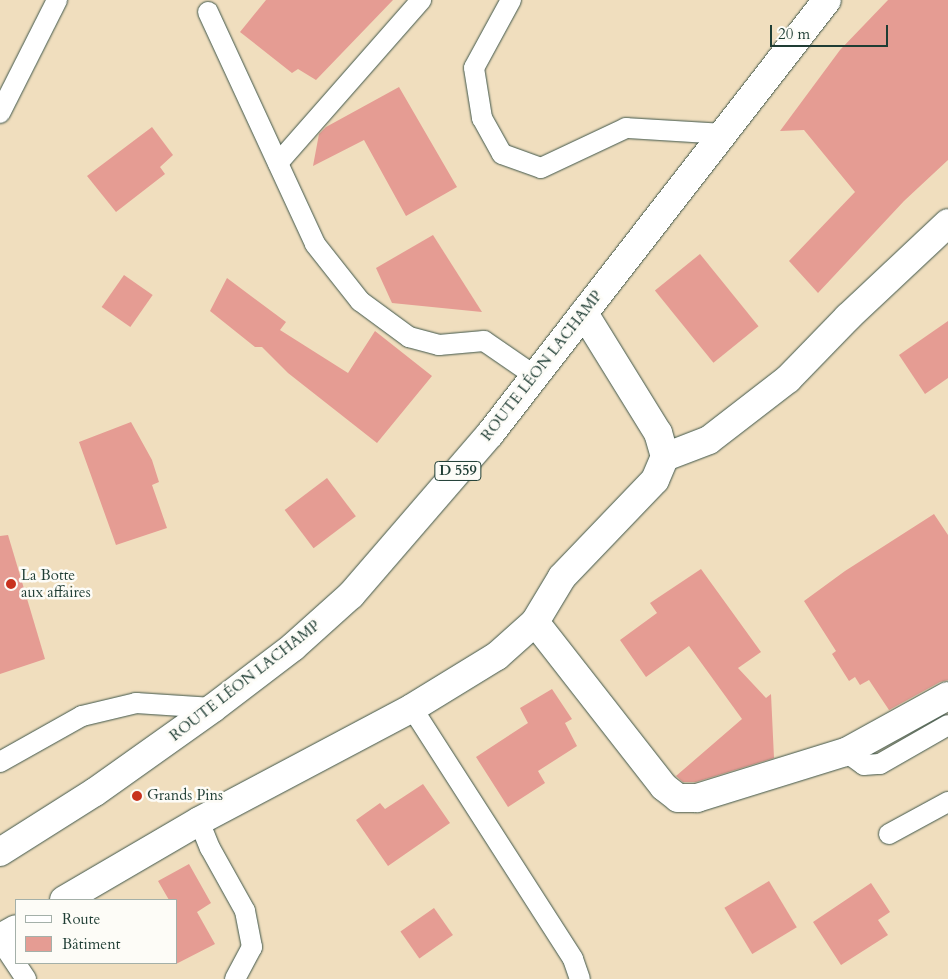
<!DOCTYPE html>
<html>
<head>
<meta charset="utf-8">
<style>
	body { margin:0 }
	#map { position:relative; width:948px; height:979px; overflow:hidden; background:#f0debe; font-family:Cardo,serif }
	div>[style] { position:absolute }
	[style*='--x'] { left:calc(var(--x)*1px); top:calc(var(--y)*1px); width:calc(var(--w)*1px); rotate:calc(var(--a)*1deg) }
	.building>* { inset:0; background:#e59c93; transform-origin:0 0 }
	.roads { filter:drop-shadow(0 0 1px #3e5549) drop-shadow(0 0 1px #3e5549) }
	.lane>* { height:20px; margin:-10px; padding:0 10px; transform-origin:10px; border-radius:10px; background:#fff }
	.street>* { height:28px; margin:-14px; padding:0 14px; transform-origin:14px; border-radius:14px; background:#fff }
	.primary>* { height:28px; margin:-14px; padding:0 14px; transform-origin:14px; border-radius:14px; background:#fff }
	.dots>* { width:14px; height:14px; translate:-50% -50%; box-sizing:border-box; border:2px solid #fdfcf7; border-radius:50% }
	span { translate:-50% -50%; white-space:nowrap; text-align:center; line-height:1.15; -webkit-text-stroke:5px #fdfcf7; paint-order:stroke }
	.shield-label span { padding:1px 4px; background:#fdfcf7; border:1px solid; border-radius:4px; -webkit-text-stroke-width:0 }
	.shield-label { font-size:14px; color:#1f3d34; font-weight:700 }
	.street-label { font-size:15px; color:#1f3d34 }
	.poi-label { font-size:15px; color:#1f3d34 }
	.left { translate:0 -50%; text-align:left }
	.legend { position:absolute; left:15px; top:899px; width:162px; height:65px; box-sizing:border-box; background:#fdfcf7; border:1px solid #a4b0a9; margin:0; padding:6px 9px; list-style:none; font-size:15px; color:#1f3d34 }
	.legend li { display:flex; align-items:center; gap:10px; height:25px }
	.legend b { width:25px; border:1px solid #a4b0a9 }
	.scale { position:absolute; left:770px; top:25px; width:118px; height:22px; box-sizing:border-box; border:2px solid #1f3d34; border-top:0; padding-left:6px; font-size:15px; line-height:18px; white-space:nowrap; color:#1f3d34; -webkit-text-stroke:4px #fdfcf7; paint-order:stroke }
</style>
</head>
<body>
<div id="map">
	<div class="building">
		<i style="clip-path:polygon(266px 0,393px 0,316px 80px,298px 69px,292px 73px,240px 32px)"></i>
		<i style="clip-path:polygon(888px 0,948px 0,948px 160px,904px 201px,818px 293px,789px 261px,855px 192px,804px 130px,780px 131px,840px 50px)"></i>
		<i style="clip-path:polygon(399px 87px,457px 187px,406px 216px,364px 140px,313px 166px,319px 134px,326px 127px)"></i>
		<i style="clip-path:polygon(152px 127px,173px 155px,160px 167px,165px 174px,116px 212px,87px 176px)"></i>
		<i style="clip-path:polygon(433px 235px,482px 312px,392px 303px,376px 268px)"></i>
		<i style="left:700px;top:254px;width:93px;height:58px;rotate:51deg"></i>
		<i style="left:124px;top:275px;width:35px;height:39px;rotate:35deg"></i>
		<i style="clip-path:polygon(227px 278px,286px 322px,280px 330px,348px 373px,375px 331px,432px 376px,377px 443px,288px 373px,262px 347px,255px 347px,210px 311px)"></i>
		<i style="clip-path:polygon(948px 321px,948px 378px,925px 394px,899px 355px)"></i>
		<i style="clip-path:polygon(131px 422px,152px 460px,159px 482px,152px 485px,167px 528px,116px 545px,79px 442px)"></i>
		<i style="left:327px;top:478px;width:48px;height:53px;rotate:53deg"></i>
		<i style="clip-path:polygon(934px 514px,948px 535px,948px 680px,940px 682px,889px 710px,869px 680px,860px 685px,855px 677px,849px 681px,832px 654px,836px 651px,804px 601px,845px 571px)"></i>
		<i style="clip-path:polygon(8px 535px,45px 659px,0 674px,0 536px)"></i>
		<i style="clip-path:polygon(701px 569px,761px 652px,738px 668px,766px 698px,771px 694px,774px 758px,696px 782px,683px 782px,676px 776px,742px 719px,689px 646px,646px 677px,620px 640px,657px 613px,650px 603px)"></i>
		<i style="clip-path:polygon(552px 689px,572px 719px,565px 723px,577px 746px,538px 771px,545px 783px,508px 807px,476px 757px,528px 723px,520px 708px)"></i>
		<i style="clip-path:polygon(423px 784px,450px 823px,388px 866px,356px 820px,380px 803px,385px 809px)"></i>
		<i style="clip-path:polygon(189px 864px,211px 903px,197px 912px,215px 944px,176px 964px,176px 900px,169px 900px,158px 881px)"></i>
		<i style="left:769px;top:881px;width:54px;height:52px;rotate:59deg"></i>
		<i style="clip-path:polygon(871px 883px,890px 912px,878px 920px,888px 935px,841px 965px,813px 922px)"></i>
		<i style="left:434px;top:908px;width:33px;height:41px;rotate:55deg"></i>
	</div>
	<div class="roads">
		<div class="lane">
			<i style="--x:511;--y:0;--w:77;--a:118.6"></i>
			<i style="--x:474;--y:68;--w:51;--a:80.9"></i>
			<i style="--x:482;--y:118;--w:41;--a:60.9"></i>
			<i style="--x:502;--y:154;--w:41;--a:19.7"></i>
			<i style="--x:541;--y:168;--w:94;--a:-25.2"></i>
			<i style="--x:626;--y:128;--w:97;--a:3.5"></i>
			<i style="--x:208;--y:12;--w:255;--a:65.2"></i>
			<i style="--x:315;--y:244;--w:73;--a:51.7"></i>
			<i style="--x:360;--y:301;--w:61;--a:36.3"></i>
			<i style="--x:409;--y:337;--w:31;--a:15"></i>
			<i style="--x:439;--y:345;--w:45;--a:-5.1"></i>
			<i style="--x:484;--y:341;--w:62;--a:34.5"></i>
			<i style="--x:0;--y:113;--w:127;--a:-63.2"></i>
			<i style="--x:278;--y:163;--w:217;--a:-48.7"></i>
			<i style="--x:412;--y:708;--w:298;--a:57.3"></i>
			<i style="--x:573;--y:959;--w:21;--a:71"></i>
			<i style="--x:846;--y:752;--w:22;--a:36"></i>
			<i style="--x:864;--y:765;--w:16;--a:-4"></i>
			<i style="--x:880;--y:764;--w:78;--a:-29.8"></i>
			<i style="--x:0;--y:762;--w:94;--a:-29.3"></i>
			<i style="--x:82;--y:716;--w:56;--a:-13.5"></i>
			<i style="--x:136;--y:703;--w:77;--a:3.7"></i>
			<i style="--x:199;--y:821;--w:29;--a:68"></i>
			<i style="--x:210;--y:848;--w:72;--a:60.9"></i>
			<i style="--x:245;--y:911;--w:37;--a:79"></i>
			<i style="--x:252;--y:947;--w:36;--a:118"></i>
			<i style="--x:889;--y:834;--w:67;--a:-28.5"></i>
			<i style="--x:0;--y:940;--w:47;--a:56.3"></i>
		</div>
		<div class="street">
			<i style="--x:665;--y:457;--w:47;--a:-21.1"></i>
			<i style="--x:709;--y:440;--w:100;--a:-37.7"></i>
			<i style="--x:788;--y:379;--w:86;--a:-45.9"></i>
			<i style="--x:848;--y:317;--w:137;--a:-43.2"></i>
			<i style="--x:535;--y:622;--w:209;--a:52"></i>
			<i style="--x:664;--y:787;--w:18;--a:38"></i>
			<i style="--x:678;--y:798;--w:19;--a:0"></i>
			<i style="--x:697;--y:798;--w:156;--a:-17.2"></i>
			<i style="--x:846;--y:752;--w:116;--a:-28.8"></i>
			<i style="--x:64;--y:900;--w:156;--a:-30.3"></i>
			<i style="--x:199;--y:821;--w:241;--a:-27.9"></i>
			<i style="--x:412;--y:708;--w:100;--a:-31.5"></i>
			<i style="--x:497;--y:656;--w:51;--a:-41.8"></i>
			<i style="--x:535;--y:622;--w:52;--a:-59"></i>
			<i style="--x:562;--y:577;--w:134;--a:-46.2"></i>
			<i style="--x:655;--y:480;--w:25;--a:-67"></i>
			<i style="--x:665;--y:457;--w:25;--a:-106"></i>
			<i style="--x:658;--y:433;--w:141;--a:-121.7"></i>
			<i style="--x:0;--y:938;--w:18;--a:-29"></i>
		</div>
		<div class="primary">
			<i style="--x:0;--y:852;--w:112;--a:-32.3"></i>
			<i style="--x:95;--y:792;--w:145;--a:-35.4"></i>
			<i style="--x:213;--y:708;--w:101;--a:-37.3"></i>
			<i style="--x:293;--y:647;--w:78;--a:-41.9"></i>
			<i style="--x:351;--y:595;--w:213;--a:-49.2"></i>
			<i style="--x:490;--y:434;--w:549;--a:-52.17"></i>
		</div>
	</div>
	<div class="dots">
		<i style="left:11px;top:584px;background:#c8321e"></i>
		<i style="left:137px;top:796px;background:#c8321e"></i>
	</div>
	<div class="shield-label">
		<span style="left:458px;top:471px">D 559</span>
	</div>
	<div class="street-label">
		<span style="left:542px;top:366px;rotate:-52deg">ROUTE LÉON LACHAMP</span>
		<span style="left:245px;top:681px;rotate:-38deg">ROUTE LÉON LACHAMP</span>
	</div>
	<div class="poi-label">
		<span class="left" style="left:21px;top:584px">La Botte<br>aux affaires</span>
		<span class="left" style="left:147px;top:796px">Grands Pins</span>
	</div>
	<ul class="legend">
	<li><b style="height:6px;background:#fff"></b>Route</li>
	<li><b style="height:14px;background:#e59c93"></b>Bâtiment</li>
	</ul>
	<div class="scale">20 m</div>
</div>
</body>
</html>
